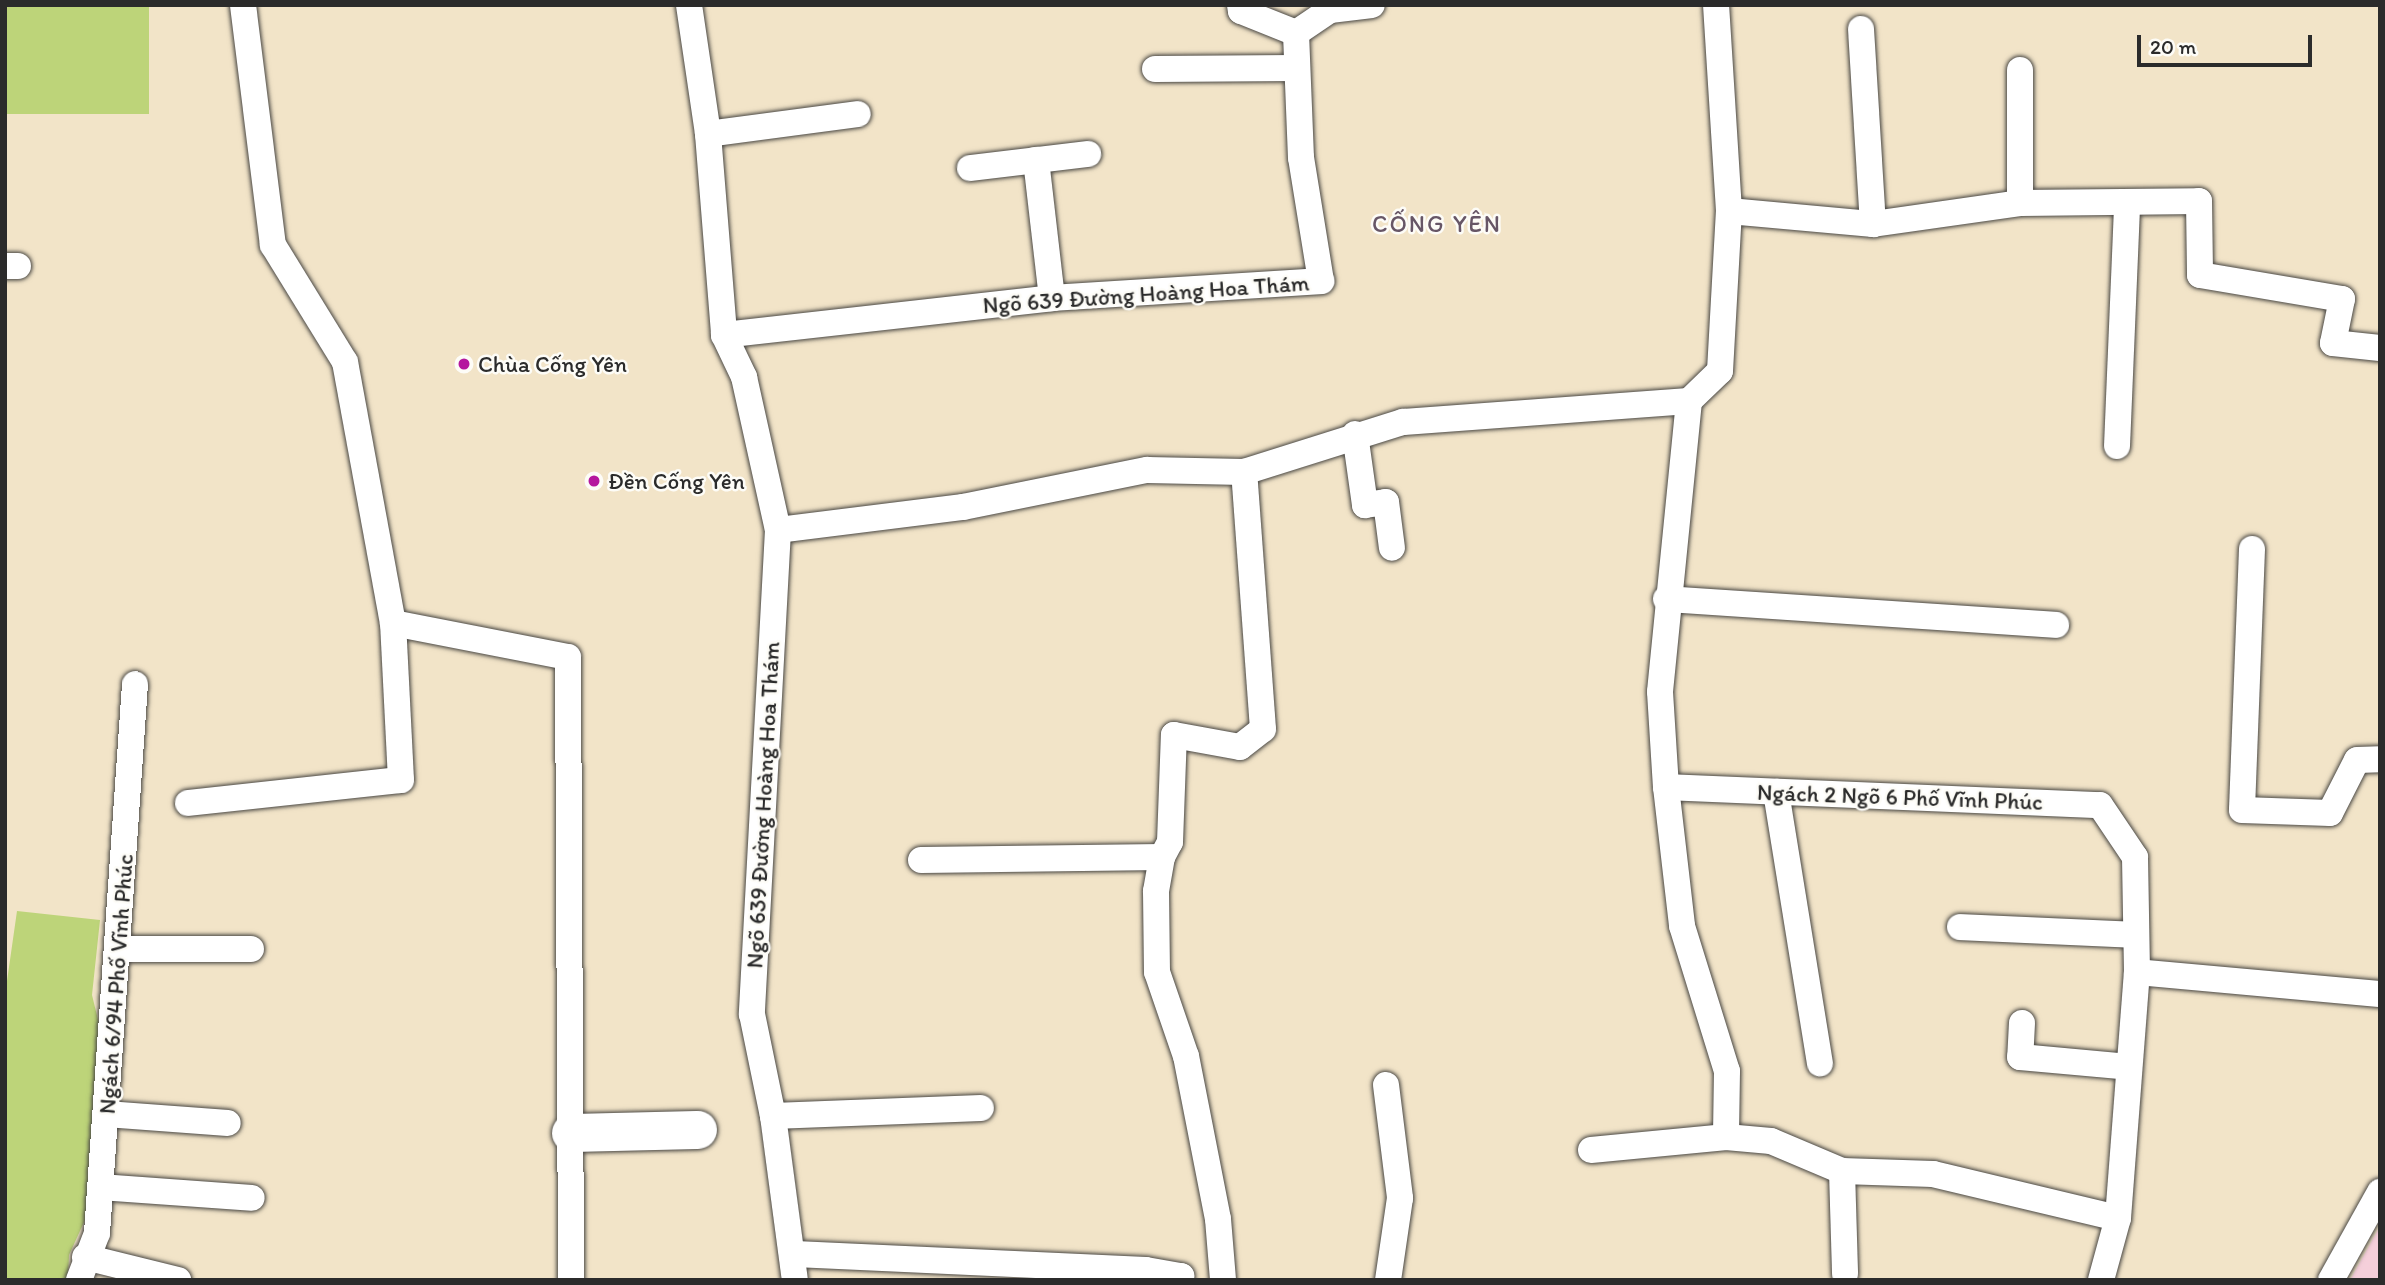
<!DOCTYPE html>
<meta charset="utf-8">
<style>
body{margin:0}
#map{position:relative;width:2385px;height:1285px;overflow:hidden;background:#f2e4c8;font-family:Itim,sans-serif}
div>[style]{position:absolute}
.built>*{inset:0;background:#f5cfda}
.green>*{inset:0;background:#bdd479;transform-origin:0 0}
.roads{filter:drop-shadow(0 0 2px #494743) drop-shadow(0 0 2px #494743)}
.lane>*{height:26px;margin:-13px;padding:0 13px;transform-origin:13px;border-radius:13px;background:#fff}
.street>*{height:38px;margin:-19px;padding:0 19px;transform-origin:19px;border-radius:19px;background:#fff}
.dots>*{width:19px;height:19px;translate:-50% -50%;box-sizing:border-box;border:4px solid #fdfcf7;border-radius:50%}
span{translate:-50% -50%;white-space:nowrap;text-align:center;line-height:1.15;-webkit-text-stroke:5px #fdfcf7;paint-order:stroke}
.street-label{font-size:23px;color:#2b2b2b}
.poi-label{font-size:23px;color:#2b2b2b}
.left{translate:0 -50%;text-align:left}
.neighbourhood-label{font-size:24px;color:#675666;letter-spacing:2px}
.frame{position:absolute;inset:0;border:7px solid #2b2b2b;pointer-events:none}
.scale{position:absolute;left:2137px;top:35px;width:175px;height:32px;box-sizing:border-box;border:4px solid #2b2b2b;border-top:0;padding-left:9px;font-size:21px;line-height:24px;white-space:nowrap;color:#2b2b2b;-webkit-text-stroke:5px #fdfcf7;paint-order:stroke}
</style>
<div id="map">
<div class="built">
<i style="clip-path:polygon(2380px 1226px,2380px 1280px,2350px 1280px)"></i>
</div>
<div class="green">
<i style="left:5px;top:5px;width:144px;height:109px"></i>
<i style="clip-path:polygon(17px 911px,100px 920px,92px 995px,104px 1044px,85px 1220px,69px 1255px,68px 1280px,5px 1280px,5px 995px)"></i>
</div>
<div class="roads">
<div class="lane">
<i style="left:243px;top:5px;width:242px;rotate:82.9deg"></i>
<i style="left:273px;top:245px;width:137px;rotate:58.4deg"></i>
<i style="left:345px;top:362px;width:265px;rotate:79.6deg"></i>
<i style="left:393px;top:623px;width:178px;rotate:11deg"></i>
<i style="left:568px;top:657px;width:623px;rotate:89.72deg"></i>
<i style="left:689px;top:5px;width:130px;rotate:81.6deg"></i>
<i style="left:708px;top:134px;width:202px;rotate:85.4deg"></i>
<i style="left:724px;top:335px;width:47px;rotate:64.5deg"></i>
<i style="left:744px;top:377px;width:157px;rotate:77.5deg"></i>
<i style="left:778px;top:530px;width:485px;rotate:93.1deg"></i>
<i style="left:752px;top:1014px;width:104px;rotate:78.4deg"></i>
<i style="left:773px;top:1116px;width:165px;rotate:82.4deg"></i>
<i style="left:1240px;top:5px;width:6px;rotate:81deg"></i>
<i style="left:1241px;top:11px;width:59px;rotate:21.8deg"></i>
<i style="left:1861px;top:29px;width:195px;rotate:86.5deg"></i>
<i style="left:1155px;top:69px;width:140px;rotate:-0.4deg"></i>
<i style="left:2020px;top:70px;width:133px;rotate:90deg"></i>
<i style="left:708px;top:134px;width:151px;rotate:-7.6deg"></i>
<i style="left:1036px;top:160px;width:139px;rotate:83.4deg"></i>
<i style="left:970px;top:168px;width:119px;rotate:-6.8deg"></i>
<i style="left:1729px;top:211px;width:145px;rotate:5.2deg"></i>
<i style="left:1873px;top:224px;width:148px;rotate:-8.1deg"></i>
<i style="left:2020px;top:203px;width:179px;rotate:-0.6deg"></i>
<i style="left:2199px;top:201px;width:74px;rotate:89.2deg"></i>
<i style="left:2200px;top:275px;width:144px;rotate:9.6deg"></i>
<i style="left:2342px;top:299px;width:45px;rotate:101.6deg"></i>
<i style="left:2333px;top:343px;width:47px;rotate:6.1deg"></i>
<i style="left:5px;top:266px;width:13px"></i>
<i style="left:724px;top:335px;width:330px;rotate:-6.4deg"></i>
<i style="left:1052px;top:298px;width:270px;rotate:-3.6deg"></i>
<i style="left:1321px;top:281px;width:125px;rotate:-99.2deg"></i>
<i style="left:1301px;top:158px;width:125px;rotate:-92.3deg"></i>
<i style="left:1296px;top:33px;width:41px;rotate:-34.1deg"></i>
<i style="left:1330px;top:10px;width:42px;rotate:-6.8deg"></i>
<i style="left:1689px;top:401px;width:292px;rotate:95.7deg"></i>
<i style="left:1660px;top:692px;width:95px;rotate:86.4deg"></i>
<i style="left:1666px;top:787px;width:434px;rotate:2.4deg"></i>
<i style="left:2100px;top:805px;width:63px;rotate:56.1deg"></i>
<i style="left:2135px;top:857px;width:115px;rotate:89deg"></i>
<i style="left:2137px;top:972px;width:244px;rotate:5.2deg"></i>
<i style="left:1689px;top:401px;width:43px;rotate:-44.1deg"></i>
<i style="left:1720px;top:371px;width:160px;rotate:-86.8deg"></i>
<i style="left:1729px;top:211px;width:206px;rotate:-93.6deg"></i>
<i style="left:1355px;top:434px;width:72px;rotate:82deg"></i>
<i style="left:1365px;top:505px;width:21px;rotate:-8deg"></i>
<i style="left:1386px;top:502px;width:46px;rotate:82.6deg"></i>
<i style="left:2117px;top:446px;width:243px;rotate:-87.6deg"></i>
<i style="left:778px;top:530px;width:186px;rotate:-7.1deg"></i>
<i style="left:963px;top:507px;width:188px;rotate:-11.4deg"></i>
<i style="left:1147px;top:470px;width:97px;rotate:1.2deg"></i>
<i style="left:1244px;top:472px;width:167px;rotate:-17.5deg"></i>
<i style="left:1403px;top:422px;width:287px;rotate:-4.2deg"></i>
<i style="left:2252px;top:549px;width:261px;rotate:92.2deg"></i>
<i style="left:2242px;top:810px;width:88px;rotate:2deg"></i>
<i style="left:2330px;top:813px;width:59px;rotate:-63deg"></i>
<i style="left:2357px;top:760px;width:23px;rotate:-2deg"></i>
<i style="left:1666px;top:599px;width:391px;rotate:3.8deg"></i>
<i style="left:1666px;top:787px;width:140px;rotate:83.4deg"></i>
<i style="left:1682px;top:926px;width:152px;rotate:72.8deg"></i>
<i style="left:1727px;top:1071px;width:66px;rotate:90.9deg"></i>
<i style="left:1776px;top:792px;width:275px;rotate:80.8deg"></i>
<i style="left:188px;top:803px;width:214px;rotate:-6.2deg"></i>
<i style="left:401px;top:780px;width:157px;rotate:-92.9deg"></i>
<i style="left:1162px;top:857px;width:35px;rotate:100deg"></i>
<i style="left:1156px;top:891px;width:81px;rotate:89.3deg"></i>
<i style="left:1157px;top:972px;width:89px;rotate:71deg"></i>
<i style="left:1186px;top:1056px;width:166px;rotate:78.9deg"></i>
<i style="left:1218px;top:1219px;width:61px;rotate:85.3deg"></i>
<i style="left:921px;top:860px;width:241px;rotate:-0.7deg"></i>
<i style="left:1162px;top:857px;width:17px;rotate:-62deg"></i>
<i style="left:1170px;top:842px;width:107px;rotate:-87.9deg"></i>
<i style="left:1174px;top:735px;width:67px;rotate:10.3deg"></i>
<i style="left:1240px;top:747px;width:29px;rotate:-38deg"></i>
<i style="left:1263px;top:729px;width:258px;rotate:-94.2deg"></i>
<i style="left:1960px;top:927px;width:176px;rotate:2.6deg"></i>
<i style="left:120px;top:949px;width:131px"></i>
<i style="left:2022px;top:1023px;width:34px;rotate:93deg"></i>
<i style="left:2020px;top:1057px;width:109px;rotate:5.2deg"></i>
<i style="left:1386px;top:1085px;width:114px;rotate:82.9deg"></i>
<i style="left:1400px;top:1198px;width:83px;rotate:98.3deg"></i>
<i style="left:106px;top:1114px;width:122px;rotate:4.2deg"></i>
<i style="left:773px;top:1116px;width:208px;rotate:-2.2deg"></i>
<i style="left:1591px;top:1150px;width:136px;rotate:-5.5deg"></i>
<i style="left:1726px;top:1137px;width:45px;rotate:5.1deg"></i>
<i style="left:1771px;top:1141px;width:77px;rotate:22.9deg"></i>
<i style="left:1842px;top:1171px;width:91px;rotate:1.9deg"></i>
<i style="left:1933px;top:1174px;width:190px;rotate:13.4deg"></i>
<i style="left:1842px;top:1171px;width:103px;rotate:88.3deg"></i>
<i style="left:100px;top:1187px;width:152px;rotate:4.1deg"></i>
<i style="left:795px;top:1254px;width:351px;rotate:2.6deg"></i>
<i style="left:1146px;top:1270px;width:36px;rotate:10deg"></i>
<i style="left:1181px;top:1276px;width:4px;rotate:90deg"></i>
<i style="left:85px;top:1257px;width:96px;rotate:13.9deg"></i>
<i style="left:79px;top:1280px;width:50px;rotate:-69deg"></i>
<i style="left:97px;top:1233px;width:550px;rotate:-86.04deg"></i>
<i style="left:2101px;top:1280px;width:64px;rotate:-74.7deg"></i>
<i style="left:2118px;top:1218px;width:247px;rotate:-85.6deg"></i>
<i style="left:2331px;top:1280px;width:101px;rotate:-60.9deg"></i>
</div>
<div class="street">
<i style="left:571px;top:1133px;width:127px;rotate:-1.4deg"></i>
</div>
</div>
<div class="dots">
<i style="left:464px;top:364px;background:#b5179e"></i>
<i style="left:594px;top:481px;background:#b5179e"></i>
</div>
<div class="street-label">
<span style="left:1146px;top:294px;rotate:-4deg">Ngõ 639 Đường Hoàng Hoa Thám</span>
<span style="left:1900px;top:797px;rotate:2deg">Ngách 2 Ngõ 6 Phố Vĩnh Phúc</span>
<span style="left:763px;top:805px;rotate:-87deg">Ngõ 639 Đường Hoàng Hoa Thám</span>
<span style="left:116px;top:984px;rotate:-86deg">Ngách 6/94 Phố Vĩnh Phúc</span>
</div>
<div class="poi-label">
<span class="left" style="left:478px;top:364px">Chùa Cống Yên</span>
<span class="left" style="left:608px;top:481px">Đền Cống Yên</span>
</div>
<div class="neighbourhood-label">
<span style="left:1437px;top:224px">CỐNG YÊN</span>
</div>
<div class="frame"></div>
<div class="scale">20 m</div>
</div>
